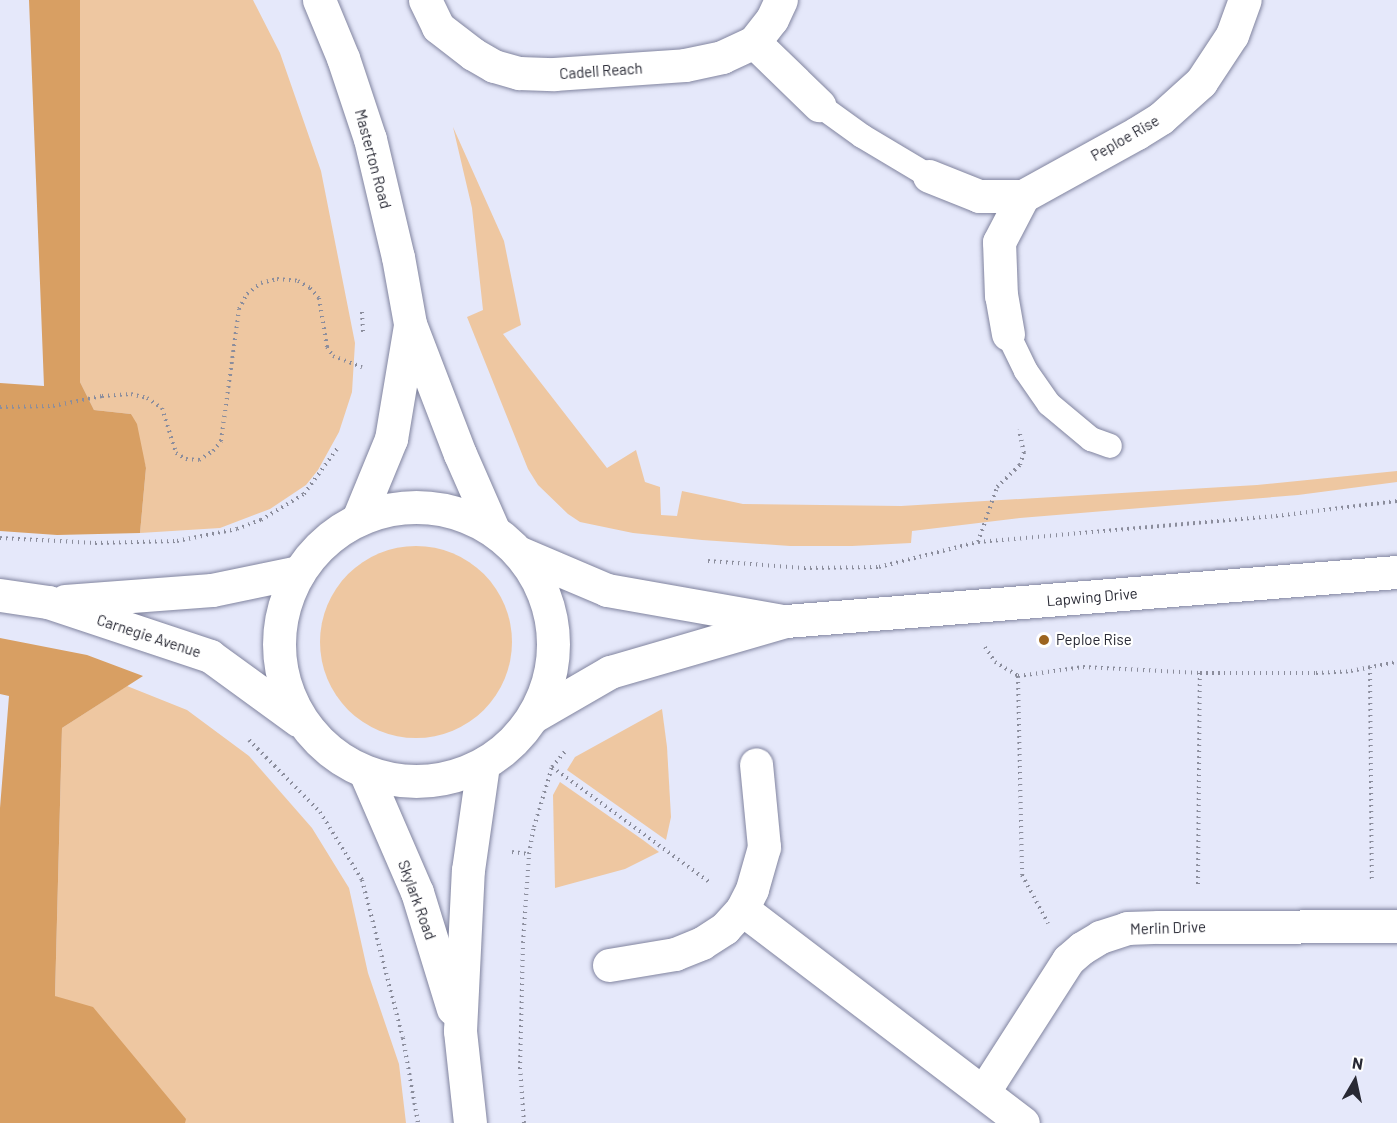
<!DOCTYPE html>
<style>
body{margin:0}
#map{position:relative;width:1397px;height:1123px;overflow:hidden;background:#e5e8fa;font-family:Barlow,sans-serif}
div>[style]{position:absolute}
.green>*{inset:0;background:#eec7a1}
.round{border-radius:50%}
.forest>*{inset:0;background:#d89f63}
.path>*{height:4px;margin-top:-2px;transform-origin:0;background:repeating-linear-gradient(90deg,#8b8d9c 0 1.5px,transparent 0 6px)}
.roads{filter:drop-shadow(0 0 2px #81849f) drop-shadow(0 0 2px #81849f)}
.service>*{height:24px;margin:-12px;padding:0 12px;transform-origin:12px;border-radius:12px;background:#fff}
.minor>*{height:33px;margin:-16.5px;padding:0 16.5px;transform-origin:16.5px;border-radius:16.5px;background:#fff}
.tertiary>*{height:33px;margin:-16.5px;padding:0 16.5px;transform-origin:16.5px;border-radius:16.5px;background:#fff}
.tertiary>.ring{margin:-16.5px;padding:0;box-sizing:content-box;background:none;border:33px solid #fff;border-radius:50%}
.dots>*{width:16px;height:16px;translate:-50% -50%;box-sizing:border-box;border:3px solid #fff;border-radius:50%}
span{translate:-50% -50%;white-space:nowrap;text-align:center;line-height:1.15;-webkit-text-stroke:4.5px #fff;paint-order:stroke}
.street-label{font-size:15px;color:#282934}
.poi-label{font-size:15px;color:#282934}
.left{translate:0 -50%;text-align:left}
.north{position:absolute;left:1325px;top:1051px;width:60px;height:60px;-webkit-text-stroke:4px #fff;paint-order:stroke;rotate:9deg;font-size:16px;font-weight:700;line-height:24px;text-align:center;color:#282934}
.north::after{content:'';display:block;margin:auto;width:21px;height:27px;background:#282934;clip-path:polygon(50% 0,100% 100%,50% 72%,0 100%)}
</style>
<div id="map">
<div class="green">
<i style="clip-path:polygon(80px 0,253px 0,280px 53px,321px 171px,355px 343px,352px 392px,339px 432px,318px 470px,306px 485px,270px 509px,220px 528px,140px 533px,146px 468px,131px 414px,94px 410px,80px 382px)"></i>
<i style="clip-path:polygon(453px 127px,504px 241px,521px 325px,503px 334px,607px 468px,636px 450px,645px 482px,660px 487px,661px 515px,677px 516px,682px 491px,743px 504px,901px 506px,1257px 485px,1397px 471px,1397px 482px,1298px 495px,1020px 518px,912px 531px,911px 543px,852px 546px,790px 546px,702px 540px,633px 533px,580px 522px,568px 514px,538px 485px,528px 469px,467px 317px,483px 310px,472px 208px)"></i>
<i class="round" style="left:320px;top:546px;width:192px;height:192px"></i>
<i style="clip-path:polygon(127px 686px,187px 710px,249px 756px,312px 828px,349px 888px,368px 973px,399px 1064px,406px 1123px,185px 1123px,185px 1119px,55px 996px,62px 728px)"></i>
<i style="clip-path:polygon(662px 709px,667px 747px,671px 817px,666px 840px,567px 770px,575px 757px)"></i>
<i style="clip-path:polygon(560px 782px,643px 840px,659px 852px,625px 869px,555px 888px,553px 795px)"></i>
</div>
<div class="forest">
<i style="clip-path:polygon(29px 0,80px 0,80px 382px,94px 410px,131px 414px,137px 424px,146px 468px,140px 533px,57px 535px,0 531px,0 383px,44px 386px)"></i>
<i style="clip-path:polygon(0 638px,87px 655px,143px 676px,62px 728px,55px 996px,93px 1007px,186px 1119px,185px 1123px,0 1123px,0 808px,9px 696px,0 694px)"></i>
</div>
<div class="path">
<i style="left:362px;top:312px;width:20px;rotate:87deg"></i>
<i style="left:0;top:407px;width:53px;rotate:-1.1deg"></i>
<i style="left:53px;top:406px;width:50px;rotate:-11.5deg"></i>
<i style="left:102px;top:396px;width:29px;rotate:-4deg"></i>
<i style="left:131px;top:394px;width:16px;rotate:14deg"></i>
<i style="left:147px;top:398px;width:18px;rotate:34deg"></i>
<i style="left:162px;top:408px;width:47px;rotate:72.7deg"></i>
<i style="left:176px;top:453px;width:12px;rotate:31deg"></i>
<i style="left:186px;top:459px;width:13px;rotate:4deg"></i>
<i style="left:199px;top:460px;width:17px;rotate:-33deg"></i>
<i style="left:213px;top:451px;width:13px;rotate:-51deg"></i>
<i style="left:221px;top:441px;width:133px;rotate:-82.2deg"></i>
<i style="left:239px;top:309px;width:17px;rotate:-62deg"></i>
<i style="left:247px;top:294px;width:18px;rotate:-38deg"></i>
<i style="left:261px;top:283px;width:16px;rotate:-14deg"></i>
<i style="left:277px;top:279px;width:21px;rotate:5deg"></i>
<i style="left:298px;top:281px;width:14px;rotate:30deg"></i>
<i style="left:310px;top:288px;width:13px;rotate:48deg"></i>
<i style="left:319px;top:298px;width:50px;rotate:80.7deg"></i>
<i style="left:327px;top:347px;width:11px;rotate:56deg"></i>
<i style="left:333px;top:356px;width:31px;rotate:21deg"></i>
<i style="left:0;top:538px;width:95px;rotate:3deg"></i>
<i style="left:95px;top:543px;width:82px;rotate:-1.4deg"></i>
<i style="left:177px;top:541px;width:61px;rotate:-11.3deg"></i>
<i style="left:237px;top:529px;width:26px;rotate:-21deg"></i>
<i style="left:261px;top:520px;width:50px;rotate:-31.2deg"></i>
<i style="left:304px;top:494px;width:59px;rotate:-53.9deg"></i>
<i style="left:978px;top:542px;width:58px;rotate:-70.9deg"></i>
<i style="left:997px;top:487px;width:32px;rotate:-44deg"></i>
<i style="left:1020px;top:465px;width:13px;rotate:-72deg"></i>
<i style="left:1024px;top:453px;width:24px;rotate:-102deg"></i>
<i style="left:708px;top:561px;width:96px;rotate:4.2deg"></i>
<i style="left:804px;top:568px;width:75px;rotate:-0.8deg"></i>
<i style="left:879px;top:567px;width:102px;rotate:-14.2deg"></i>
<i style="left:978px;top:542px;width:299px;rotate:-5deg"></i>
<i style="left:1276px;top:516px;width:122px;rotate:-7.1deg"></i>
<i style="left:985px;top:647px;width:18px;rotate:56deg"></i>
<i style="left:995px;top:662px;width:27px;rotate:31deg"></i>
<i style="left:1018px;top:676px;width:199px;rotate:88.8deg"></i>
<i style="left:1022px;top:875px;width:55px;rotate:61.6deg"></i>
<i style="left:1370px;top:667px;width:216px;rotate:89.5deg"></i>
<i style="left:1018px;top:676px;width:66px;rotate:-7.9deg"></i>
<i style="left:1083px;top:667px;width:117px;rotate:2.9deg"></i>
<i style="left:1200px;top:673px;width:116px"></i>
<i style="left:1316px;top:673px;width:35px;rotate:-3deg"></i>
<i style="left:1351px;top:671px;width:47px;rotate:-11.1deg"></i>
<i style="left:249px;top:740px;width:101px;rotate:45.4deg"></i>
<i style="left:320px;top:812px;width:80px;rotate:58.3deg"></i>
<i style="left:362px;top:880px;width:163px;rotate:75.5deg"></i>
<i style="left:403px;top:1038px;width:86px;rotate:80deg"></i>
<i style="left:552px;top:767px;width:195px;rotate:36.2deg"></i>
<i style="left:512px;top:852px;width:17px;rotate:7deg"></i>
<i style="left:1198px;top:884px;width:211px;rotate:-89.5deg"></i>
<i style="left:524px;top:1123px;width:54px;rotate:-94.2deg"></i>
<i style="left:520px;top:1069px;width:126px;rotate:-88.6deg"></i>
<i style="left:523px;top:943px;width:89px;rotate:-86.1deg"></i>
<i style="left:529px;top:854px;width:27px;rotate:-80deg"></i>
<i style="left:534px;top:827px;width:63px;rotate:-73.3deg"></i>
<i style="left:552px;top:767px;width:23px;rotate:-50deg"></i>
</div>
<div class="roads">
<div class="service">
<i style="left:819px;top:105px;width:53px;rotate:35.8deg"></i>
<i style="left:862px;top:136px;width:78px;rotate:30.8deg"></i>
<i style="left:1008px;top:334px;width:41px;rotate:64.1deg"></i>
<i style="left:1026px;top:371px;width:40px;rotate:55.1deg"></i>
<i style="left:1049px;top:404px;width:55px;rotate:39.8deg"></i>
<i style="left:1091px;top:439px;width:20px;rotate:20deg"></i>
</div>
<div class="minor">
<i style="left:425px;top:0;width:30px;rotate:64deg"></i>
<i style="left:438px;top:27px;width:44px;rotate:37.6deg"></i>
<i style="left:473px;top:54px;width:24px;rotate:30deg"></i>
<i style="left:494px;top:66px;width:26px;rotate:16deg"></i>
<i style="left:519px;top:73px;width:35px;rotate:2deg"></i>
<i style="left:554px;top:74px;width:131px;rotate:-3.9deg"></i>
<i style="left:685px;top:65px;width:38px;rotate:-12deg"></i>
<i style="left:722px;top:57px;width:35px;rotate:-25deg"></i>
<i style="left:754px;top:42px;width:29px;rotate:-52deg"></i>
<i style="left:772px;top:19px;width:21px;rotate:-65deg"></i>
<i style="left:754px;top:42px;width:91px;rotate:44.1deg"></i>
<i style="left:929px;top:176px;width:54px;rotate:21.8deg"></i>
<i style="left:979px;top:196px;width:44px"></i>
<i style="left:1023px;top:196px;width:130px;rotate:-28.9deg"></i>
<i style="left:1137px;top:133px;width:28px;rotate:-32deg"></i>
<i style="left:1161px;top:118px;width:54px;rotate:-42deg"></i>
<i style="left:1201px;top:82px;width:56px;rotate:-56.6deg"></i>
<i style="left:1232px;top:35px;width:37px;rotate:-70deg"></i>
<i style="left:1008px;top:334px;width:39px;rotate:-100deg"></i>
<i style="left:1001px;top:296px;width:54px;rotate:-92.1deg"></i>
<i style="left:999px;top:242px;width:52px;rotate:-62.4deg"></i>
<i style="left:742px;top:909px;width:353px;rotate:37.3deg"></i>
<i style="left:609px;top:965px;width:67px;rotate:-9.5deg"></i>
<i style="left:675px;top:954px;width:29px;rotate:-22deg"></i>
<i style="left:702px;top:943px;width:27px;rotate:-33deg"></i>
<i style="left:725px;top:928px;width:25px;rotate:-48deg"></i>
<i style="left:742px;top:909px;width:22px;rotate:-63deg"></i>
<i style="left:752px;top:889px;width:44px;rotate:-74.1deg"></i>
<i style="left:764px;top:847px;width:83px;rotate:-95.5deg"></i>
<i style="left:984px;top:1091px;width:156px;rotate:-57.3deg"></i>
<i style="left:1068px;top:960px;width:18px;rotate:-41deg"></i>
<i style="left:1082px;top:948px;width:21px;rotate:-31deg"></i>
<i style="left:1100px;top:937px;width:28px;rotate:-18deg"></i>
<i style="left:1127px;top:928px;width:32px;rotate:-2deg"></i>
<i style="left:1159px;top:927px;width:238px;rotate:-0.2deg"></i>
</div>
<div class="tertiary">
<i style="left:319px;top:0;width:63px;rotate:67.5deg"></i>
<i style="left:343px;top:58px;width:85px;rotate:71.6deg"></i>
<i style="left:370px;top:139px;width:121px;rotate:76.7deg"></i>
<i style="left:398px;top:257px;width:68px;rotate:79.8deg"></i>
<i style="left:410px;top:324px;width:139px;rotate:69deg"></i>
<i style="left:460px;top:454px;width:82px;rotate:66.3deg"></i>
<i class="ring" style="left:279px;top:507px;width:241px;height:241px"></i>
<i style="left:358px;top:519px;width:87px;rotate:-67.6deg"></i>
<i style="left:391px;top:439px;width:115px;rotate:-80.5deg"></i>
<i style="left:520px;top:553px;width:95px;rotate:23deg"></i>
<i style="left:607px;top:590px;width:174px;rotate:10deg"></i>
<i style="left:0;top:595px;width:49px;rotate:8.3deg"></i>
<i style="left:48px;top:602px;width:171px;rotate:18.4deg"></i>
<i style="left:210px;top:656px;width:109px;rotate:36deg"></i>
<i style="left:65px;top:601px;width:147px;rotate:-4.3deg"></i>
<i style="left:212px;top:590px;width:89px;rotate:-11.7deg"></i>
<i style="left:534px;top:716px;width:88px;rotate:-30.1deg"></i>
<i style="left:610px;top:672px;width:183px;rotate:-16.2deg"></i>
<i style="left:786px;top:621px;width:613px;rotate:-4.59deg"></i>
<i style="left:365px;top:772px;width:131px;rotate:66.6deg"></i>
<i style="left:417px;top:892px;width:122px;rotate:72.9deg"></i>
<i style="left:470px;top:1123px;width:93px;rotate:-96.2deg"></i>
<i style="left:460px;top:1031px;width:161px;rotate:-87.2deg"></i>
<i style="left:468px;top:870px;width:106px;rotate:-81.9deg"></i>
</div>
</div>
<div class="dots">
<i style="left:1044px;top:640px;background:#9c6420"></i>
</div>
<div class="street-label">
<span style="left:601px;top:71px;rotate:-4deg">Cadell Reach</span>
<span style="left:1125px;top:138px;rotate:-30deg">Peploe Rise</span>
<span style="left:373px;top:159px;rotate:75deg">Masterton Road</span>
<span style="left:1092px;top:597px;rotate:-5deg">Lapwing Drive</span>
<span style="left:149px;top:636px;rotate:18deg">Carnegie Avenue</span>
<span style="left:417px;top:900px;rotate:70deg">Skylark Road</span>
<span style="left:1168px;top:928px;rotate:-2deg">Merlin Drive</span>
</div>
<div class="poi-label">
<span class="left" style="left:1056px;top:640px">Peploe Rise</span>
</div>
<div class="north">N</div>
</div>
